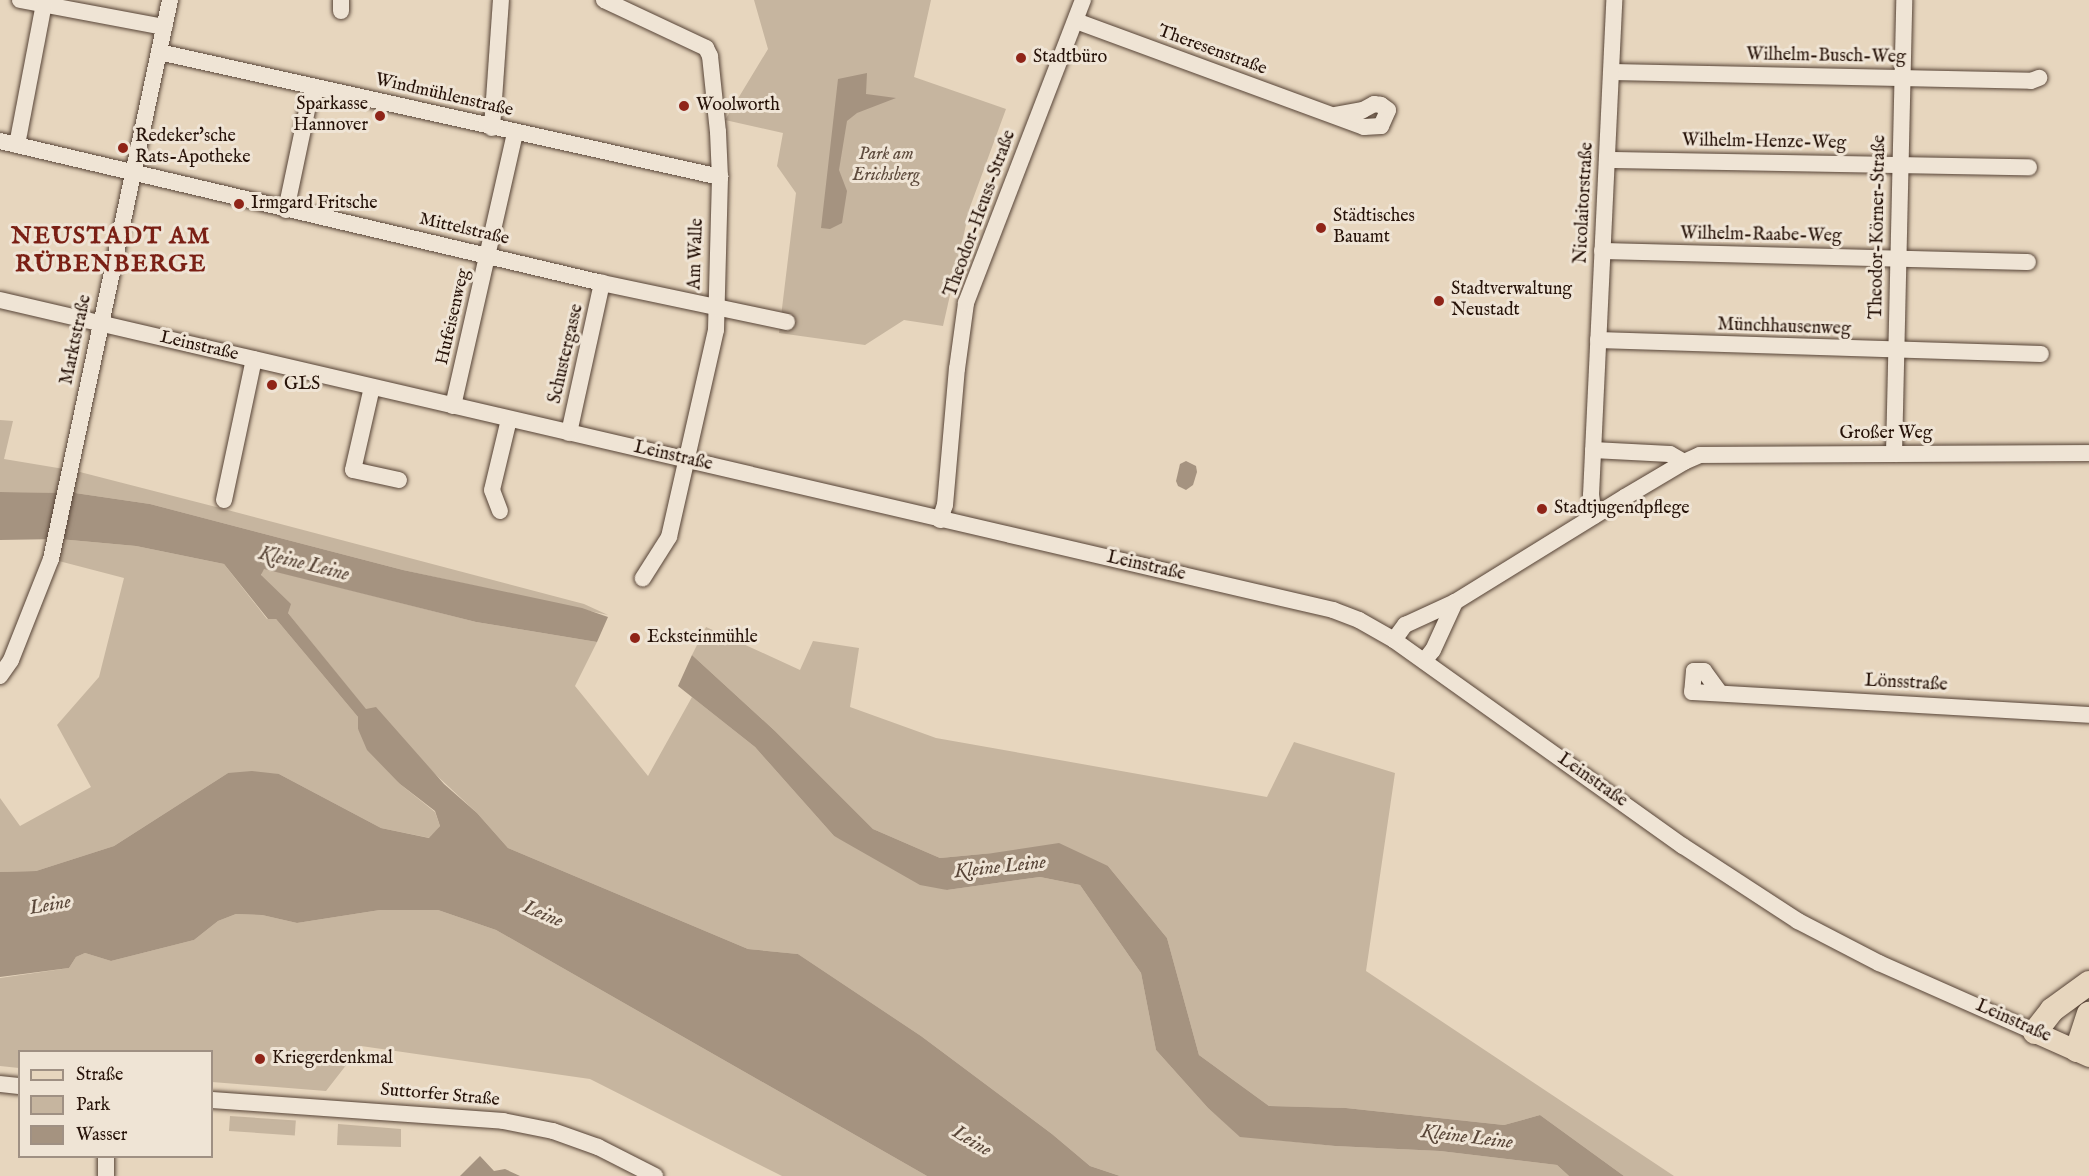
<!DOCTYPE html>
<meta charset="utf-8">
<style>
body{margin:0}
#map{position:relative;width:2089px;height:1176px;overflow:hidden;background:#e7d6be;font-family:"IM FELL English",serif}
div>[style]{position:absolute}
.green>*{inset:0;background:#c6b59f;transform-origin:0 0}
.water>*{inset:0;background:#a59380}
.roads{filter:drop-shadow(0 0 2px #564336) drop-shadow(0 0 2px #564336)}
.minor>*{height:16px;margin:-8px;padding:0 8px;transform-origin:8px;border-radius:8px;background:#efe4d5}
.major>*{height:21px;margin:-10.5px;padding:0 10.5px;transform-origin:10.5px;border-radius:10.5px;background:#e7d6be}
.highway>*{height:24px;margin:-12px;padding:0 12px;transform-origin:12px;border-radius:12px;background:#e7d6be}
.dots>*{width:16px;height:16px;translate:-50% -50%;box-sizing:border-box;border:3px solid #efe4d5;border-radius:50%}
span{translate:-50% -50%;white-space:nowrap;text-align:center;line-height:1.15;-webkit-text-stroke:6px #efe4d5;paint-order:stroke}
.street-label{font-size:18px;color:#261208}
.poi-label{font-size:18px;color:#261208}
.left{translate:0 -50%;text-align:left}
.right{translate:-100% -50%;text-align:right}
.park-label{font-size:18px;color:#5e4b3d;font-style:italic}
.water-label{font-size:20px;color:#594638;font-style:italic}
.district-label{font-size:24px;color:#7a1f14;font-weight:700;letter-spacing:1.5px}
.legend{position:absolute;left:18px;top:1050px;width:195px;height:108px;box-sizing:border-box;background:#efe4d5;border:2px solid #9f9083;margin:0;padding:8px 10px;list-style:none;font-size:18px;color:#261208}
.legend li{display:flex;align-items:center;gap:12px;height:30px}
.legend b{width:30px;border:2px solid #9f9083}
</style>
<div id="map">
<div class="green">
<i style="clip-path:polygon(754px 0,931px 0,914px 77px,1006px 109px,970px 207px,943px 326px,904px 320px,865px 345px,779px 333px,796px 193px,777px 166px,783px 133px,725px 120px,768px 49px)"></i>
<i style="clip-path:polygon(0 420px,13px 421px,4px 459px,76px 471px,220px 508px,584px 604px,608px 615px,403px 570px,150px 504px,75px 493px,0 492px)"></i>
<i style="clip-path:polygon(59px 539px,136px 546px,224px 564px,267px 619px,276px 619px,358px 717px,358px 729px,400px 784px,435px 812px,440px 826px,430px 838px,381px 828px,279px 774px,228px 773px,114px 846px,36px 871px,0 872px,0 798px,20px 826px,91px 787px,57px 725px,99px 677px,124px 578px,55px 560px)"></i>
<i style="clip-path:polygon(263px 568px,476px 622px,597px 642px,575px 686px,648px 776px,692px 697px,755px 747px,834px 836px,947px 890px,1040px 877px,1080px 885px,1141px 973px,1156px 1050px,1208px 1108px,1240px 1136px,1335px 1146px,1440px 1151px,1557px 1165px,1569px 1176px,1120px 1176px,1090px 1166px,1052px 1134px,921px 1036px,798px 954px,748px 949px,508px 848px,477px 813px,366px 710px,288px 613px,261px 576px)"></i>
<i style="clip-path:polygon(706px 627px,800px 670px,813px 641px,859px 648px,850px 707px,936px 738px,1267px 797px,1294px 742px,1395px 773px,1366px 971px,1674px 1176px,1624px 1176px,1540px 1115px,1504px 1125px,1346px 1108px,1269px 1106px,1199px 1055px,1167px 938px,1108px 866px,993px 853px,940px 858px,873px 829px,775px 731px,692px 655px)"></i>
<i style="clip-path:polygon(380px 910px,438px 910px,496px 930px,927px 1176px,782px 1176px,590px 1079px,361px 1046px,326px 1091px,212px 1082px,212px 1052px,20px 1052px,19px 1068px,0 1066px,0 978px,69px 968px,76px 957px,85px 953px,111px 961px,194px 940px,218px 921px,236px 914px,262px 915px,297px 923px)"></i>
<i style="left:230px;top:1116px;width:66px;height:15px;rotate:4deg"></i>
<i style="clip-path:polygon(338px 1124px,401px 1129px,401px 1147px,337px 1145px)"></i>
</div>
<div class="water">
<i style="clip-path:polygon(867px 73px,866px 94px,896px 98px,857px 113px,847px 121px,839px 170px,847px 191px,842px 223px,830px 229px,821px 228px,838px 79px)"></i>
<i style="clip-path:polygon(1186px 461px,1196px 466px,1197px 472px,1193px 485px,1186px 490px,1178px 486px,1176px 481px,1180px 464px)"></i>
<i style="clip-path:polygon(0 492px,75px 493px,150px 504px,403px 570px,582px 608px,608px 617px,597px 642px,476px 622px,264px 569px,261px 575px,291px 604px,288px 613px,366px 709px,376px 707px,444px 784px,477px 813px,508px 848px,748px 949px,798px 954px,921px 1036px,1052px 1134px,1090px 1166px,1120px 1176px,927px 1176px,496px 930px,438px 910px,380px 910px,297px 923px,262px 915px,236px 914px,218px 921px,194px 940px,111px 961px,85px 953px,76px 957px,69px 968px,0 977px,0 872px,36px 871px,114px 846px,228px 773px,252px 771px,279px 774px,381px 828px,429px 838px,440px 826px,435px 811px,400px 784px,367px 750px,358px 729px,358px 717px,276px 619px,268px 619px,224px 564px,136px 546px,59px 539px,0 540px)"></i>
<i style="clip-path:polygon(692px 655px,775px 731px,873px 829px,940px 858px,993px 853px,1059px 843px,1108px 866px,1167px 938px,1199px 1055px,1269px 1106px,1346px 1108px,1504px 1125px,1540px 1115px,1624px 1176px,1569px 1176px,1557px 1165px,1440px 1151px,1335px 1146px,1240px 1137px,1208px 1108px,1156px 1050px,1141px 973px,1080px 885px,1040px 877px,947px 890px,920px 885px,834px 836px,755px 747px,678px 686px)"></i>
<i style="clip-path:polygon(480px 1156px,494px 1171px,505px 1169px,520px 1176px,460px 1176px)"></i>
</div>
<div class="roads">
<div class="minor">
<i style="left:20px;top:0;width:147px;rotate:10.6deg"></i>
<i style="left:341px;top:0;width:11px;rotate:90deg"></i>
<i style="left:604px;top:0;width:113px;rotate:25.2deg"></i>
<i style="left:706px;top:48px;width:9px;rotate:63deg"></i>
<i style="left:710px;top:56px;width:76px;rotate:84deg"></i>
<i style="left:718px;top:132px;width:45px;rotate:87.5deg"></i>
<i style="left:720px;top:177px;width:153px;rotate:91.5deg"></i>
<i style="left:716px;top:330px;width:212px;rotate:102.8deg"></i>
<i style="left:669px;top:537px;width:49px;rotate:122.4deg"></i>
<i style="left:1076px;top:21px;width:307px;rotate:20.2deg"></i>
<i style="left:1364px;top:127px;width:17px;rotate:-3deg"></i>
<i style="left:1381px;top:126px;width:17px;rotate:-66deg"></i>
<i style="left:1388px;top:110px;width:9px;rotate:-144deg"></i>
<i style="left:1381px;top:105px;width:7px;rotate:-172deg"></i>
<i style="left:1374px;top:104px;width:13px;rotate:151deg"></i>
<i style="left:1363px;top:110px;width:28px;rotate:170deg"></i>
<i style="left:159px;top:52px;width:575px;rotate:12.56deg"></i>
<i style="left:1612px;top:72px;width:419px;rotate:1.2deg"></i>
<i style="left:2031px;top:81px;width:9px;rotate:-21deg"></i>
<i style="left:492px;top:128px;width:128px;rotate:-86deg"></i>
<i style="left:0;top:141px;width:619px;rotate:13.27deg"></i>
<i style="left:602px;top:283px;width:189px;rotate:11.9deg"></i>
<i style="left:17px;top:145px;width:144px;rotate:-79.2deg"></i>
<i style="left:1607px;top:160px;width:422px;rotate:1deg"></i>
<i style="left:286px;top:210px;width:111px;rotate:-78.1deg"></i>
<i style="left:309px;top:101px;width:16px;rotate:-52deg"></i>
<i style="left:1602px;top:251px;width:426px;rotate:1.5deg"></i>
<i style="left:0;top:300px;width:1369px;rotate:13.09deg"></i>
<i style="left:1333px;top:610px;width:28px;rotate:21deg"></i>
<i style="left:1359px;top:620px;width:40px;rotate:29.7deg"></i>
<i style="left:1394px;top:640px;width:355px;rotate:35.5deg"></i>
<i style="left:1683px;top:846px;width:137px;rotate:33.1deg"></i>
<i style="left:1798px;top:921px;width:91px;rotate:27.4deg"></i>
<i style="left:1879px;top:963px;width:171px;rotate:23.9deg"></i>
<i style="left:1598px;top:340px;width:443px;rotate:1.8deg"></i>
<i style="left:372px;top:387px;width:85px;rotate:102.9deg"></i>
<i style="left:353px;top:470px;width:47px;rotate:12.3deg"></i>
<i style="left:453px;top:406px;width:281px;rotate:-77.2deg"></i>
<i style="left:569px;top:433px;width:154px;rotate:-77.6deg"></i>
<i style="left:1593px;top:450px;width:77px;rotate:3deg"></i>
<i style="left:1670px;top:454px;width:16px;rotate:30deg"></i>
<i style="left:1894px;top:454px;width:454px;rotate:-88.7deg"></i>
<i style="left:224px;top:500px;width:144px;rotate:-78deg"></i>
<i style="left:500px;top:511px;width:22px;rotate:-111deg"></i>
<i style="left:492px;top:490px;width:73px;rotate:-76.5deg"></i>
<i style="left:1594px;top:516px;width:21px;rotate:-98deg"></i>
<i style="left:1591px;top:495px;width:496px;rotate:-87.3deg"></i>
<i style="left:940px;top:520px;width:16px;rotate:-72deg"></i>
<i style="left:945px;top:505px;width:137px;rotate:-85deg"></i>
<i style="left:957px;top:369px;width:67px;rotate:-82.2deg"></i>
<i style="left:966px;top:303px;width:325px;rotate:-68.9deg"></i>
<i style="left:1394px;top:640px;width:19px;rotate:-54deg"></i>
<i style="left:1405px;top:625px;width:55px;rotate:-24.7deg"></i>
<i style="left:1455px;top:602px;width:200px;rotate:-31.7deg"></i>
<i style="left:1625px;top:497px;width:69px;rotate:-30.7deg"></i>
<i style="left:1684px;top:462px;width:17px;rotate:-24deg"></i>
<i style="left:1700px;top:455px;width:389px;rotate:-0.3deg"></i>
<i style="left:1424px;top:661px;width:14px;rotate:-51deg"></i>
<i style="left:1433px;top:650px;width:53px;rotate:-65.4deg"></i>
<i style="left:0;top:676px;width:19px;rotate:-55deg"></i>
<i style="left:11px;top:660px;width:109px;rotate:-68.4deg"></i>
<i style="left:51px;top:559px;width:572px;rotate:-77.98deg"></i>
<i style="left:1720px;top:693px;width:27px;rotate:-126deg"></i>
<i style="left:1704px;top:671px;width:10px;rotate:180deg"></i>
<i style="left:1694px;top:671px;width:21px;rotate:95deg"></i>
<i style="left:1692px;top:692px;width:398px;rotate:3.3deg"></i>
<i style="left:0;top:1084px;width:20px;rotate:6deg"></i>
<i style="left:212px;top:1100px;width:292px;rotate:4.1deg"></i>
<i style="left:503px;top:1121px;width:51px;rotate:11.3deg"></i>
<i style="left:553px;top:1131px;width:48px;rotate:19.6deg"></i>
<i style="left:598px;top:1147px;width:64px;rotate:27deg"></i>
<i style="left:106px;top:1156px;width:20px;rotate:90deg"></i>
</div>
<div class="major">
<i style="left:2035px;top:1032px;width:59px;rotate:24deg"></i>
</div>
<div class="highway">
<i style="left:2035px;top:1032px;width:28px;rotate:-52deg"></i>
<i style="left:2052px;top:1010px;width:46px;rotate:-36.1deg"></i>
<i style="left:2077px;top:1050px;width:38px;rotate:-72deg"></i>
</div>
</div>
<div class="dots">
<i style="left:1021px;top:58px;background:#8f2418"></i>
<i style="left:684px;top:106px;background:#8f2418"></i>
<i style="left:380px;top:116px;background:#8f2418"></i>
<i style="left:123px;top:148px;background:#8f2418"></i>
<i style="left:239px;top:204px;background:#8f2418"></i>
<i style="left:1321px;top:228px;background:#8f2418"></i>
<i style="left:1439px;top:301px;background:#8f2418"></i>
<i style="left:272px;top:385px;background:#8f2418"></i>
<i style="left:1542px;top:509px;background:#8f2418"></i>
<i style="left:635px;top:638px;background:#8f2418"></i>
<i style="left:260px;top:1059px;background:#8f2418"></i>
</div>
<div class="street-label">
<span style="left:1212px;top:51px;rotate:20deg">Theresenstraße</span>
<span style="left:1826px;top:57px;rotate:1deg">Wilhelm-Busch-Weg</span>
<span style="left:444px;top:96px;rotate:13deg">Windmühlenstraße</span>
<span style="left:1764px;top:143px;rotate:1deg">Wilhelm-Henze-Weg</span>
<span style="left:1585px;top:203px;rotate:-87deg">Nicolaitorstraße</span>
<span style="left:981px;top:214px;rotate:-70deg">Theodor-Heuss-Straße</span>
<span style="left:1879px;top:227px;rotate:-89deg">Theodor-Körner-Straße</span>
<span style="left:464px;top:230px;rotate:13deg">Mittelstraße</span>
<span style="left:1761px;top:236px;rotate:1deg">Wilhelm-Raabe-Weg</span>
<span style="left:697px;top:254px;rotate:-88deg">Am Walle</span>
<span style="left:454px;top:317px;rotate:-77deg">Hufeisenweg</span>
<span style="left:1784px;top:328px;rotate:2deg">Münchhausenweg</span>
<span style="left:77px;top:340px;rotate:-78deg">Marktstraße</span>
<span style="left:199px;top:347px;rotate:13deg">Leinstraße</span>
<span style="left:567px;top:354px;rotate:-77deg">Schustergasse</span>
<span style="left:1886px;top:434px">Großer Weg</span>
<span style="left:673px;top:457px;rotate:13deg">Leinstraße</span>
<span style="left:1146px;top:567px;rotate:13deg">Leinstraße</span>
<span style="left:1906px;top:684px;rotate:3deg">Lönsstraße</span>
<span style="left:1592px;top:781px;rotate:35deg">Leinstraße</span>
<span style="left:2013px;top:1022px;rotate:24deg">Leinstraße</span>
<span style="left:440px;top:1096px;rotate:5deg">Suttorfer Straße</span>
</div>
<div class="poi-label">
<span class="left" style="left:1033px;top:58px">Stadtbüro</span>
<span class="right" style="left:368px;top:116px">Sparkasse<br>Hannover</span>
<span class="left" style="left:696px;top:106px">Woolworth</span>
<span class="left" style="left:135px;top:148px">Redeker'sche<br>Rats-Apotheke</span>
<span class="left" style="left:251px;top:204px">Irmgard Fritsche</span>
<span class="left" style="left:1333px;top:228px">Städtisches<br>Bauamt</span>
<span class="left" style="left:1451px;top:301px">Stadtverwaltung<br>Neustadt</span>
<span class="left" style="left:284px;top:385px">GLS</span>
<span class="left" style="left:1554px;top:509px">Stadtjugendpflege</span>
<span class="left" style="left:647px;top:638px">Ecksteinmühle</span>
<span class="left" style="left:272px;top:1059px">Kriegerdenkmal</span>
</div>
<div class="park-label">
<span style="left:886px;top:166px">Park am<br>Erichsberg</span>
</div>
<div class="water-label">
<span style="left:304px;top:564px;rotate:14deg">Kleine Leine</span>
<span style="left:1000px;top:867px;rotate:-6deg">Kleine Leine</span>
<span style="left:50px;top:905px;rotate:-10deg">Leine</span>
<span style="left:543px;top:914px;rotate:23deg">Leine</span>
<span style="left:1467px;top:1137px;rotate:7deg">Kleine Leine</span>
<span style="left:972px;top:1141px;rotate:31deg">Leine</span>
</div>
<div class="district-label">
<span style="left:111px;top:251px">NEUSTADT AM<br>RÜBENBERGE</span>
</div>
<ul class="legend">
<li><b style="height:8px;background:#e7d6be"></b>Straße</li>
<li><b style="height:16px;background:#c6b59f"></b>Park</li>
<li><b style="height:16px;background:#a59380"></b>Wasser</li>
</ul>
</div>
